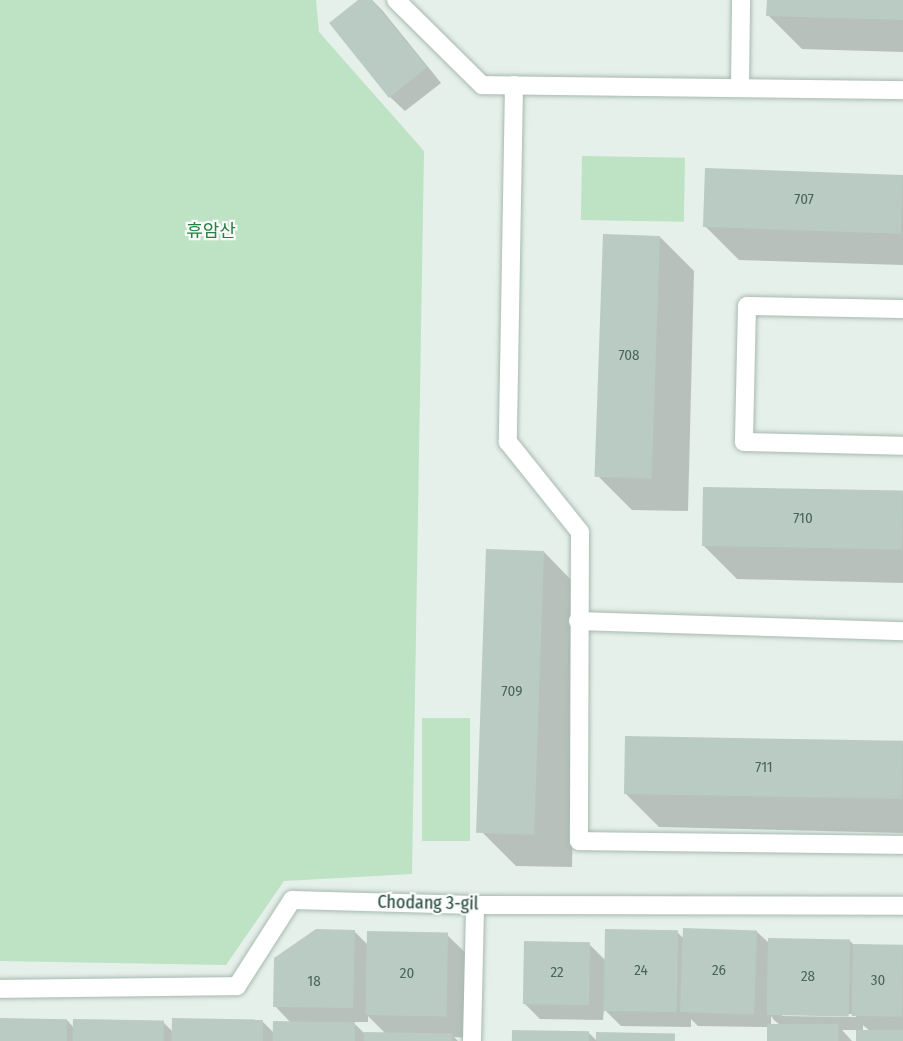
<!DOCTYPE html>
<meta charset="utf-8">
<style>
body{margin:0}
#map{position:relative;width:903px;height:1041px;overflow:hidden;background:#e5f0ea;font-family:"Fira Sans Condensed","Noto Sans KR",sans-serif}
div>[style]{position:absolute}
.green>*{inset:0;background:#bde2c4;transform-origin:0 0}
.shadow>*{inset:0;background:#0003}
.building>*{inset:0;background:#bacbc3;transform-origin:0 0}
.roads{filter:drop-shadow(0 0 2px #a7b9b1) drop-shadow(0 0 2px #a7b9b1)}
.minor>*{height:18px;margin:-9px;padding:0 9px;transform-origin:9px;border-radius:9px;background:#fff}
span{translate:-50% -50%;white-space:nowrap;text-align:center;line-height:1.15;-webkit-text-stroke:4.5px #f7fbf9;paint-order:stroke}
.number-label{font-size:15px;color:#48665b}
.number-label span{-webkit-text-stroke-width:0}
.park-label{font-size:18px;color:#287f42}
.street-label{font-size:18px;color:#224438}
</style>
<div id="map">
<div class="green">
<i style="clip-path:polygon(0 0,316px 0,319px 32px,424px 151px,412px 874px,284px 881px,226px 965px,0 961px)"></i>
<i style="left:582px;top:156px;width:103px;height:64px;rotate:1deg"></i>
<i style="left:422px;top:718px;width:48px;height:123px"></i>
</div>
<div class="shadow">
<i style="clip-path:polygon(361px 0,372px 0,382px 10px,441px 83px,405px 111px,390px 97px)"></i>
<i style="clip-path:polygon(768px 0,903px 0,903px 52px,802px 49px,768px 15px)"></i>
<i style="clip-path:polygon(903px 175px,903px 265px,739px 260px,705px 226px)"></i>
<i style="clip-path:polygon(660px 237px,694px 271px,688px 511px,632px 510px,598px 476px)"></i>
<i style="clip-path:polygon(903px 493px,903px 583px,737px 579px,703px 545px)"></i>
<i style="clip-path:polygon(544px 552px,577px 586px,572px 867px,516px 866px,482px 832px)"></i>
<i style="clip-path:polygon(903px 744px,903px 833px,659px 827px,625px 793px)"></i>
<i style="clip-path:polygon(evenodd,354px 931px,368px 945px,447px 935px,469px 956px,468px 1038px,454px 1037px,458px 1041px,0 1041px,0 1020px,67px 1020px,74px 1028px,163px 1022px,173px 1032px,262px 1021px,275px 1034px,291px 1023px,275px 1006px,354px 931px,368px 1016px,386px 1034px,364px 1033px,353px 1022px,368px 1022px,368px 1016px)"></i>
<i style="clip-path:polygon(evenodd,756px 931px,770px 944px,849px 940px,855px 946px,903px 947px,903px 1041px,858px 1041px,858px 1030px,842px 1030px,852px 1041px,769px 1041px,769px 1027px,698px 1026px,691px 1019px,691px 1027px,621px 1026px,604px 1009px,603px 1020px,540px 1019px,525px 1004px,589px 944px,606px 961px,677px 932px,684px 939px,756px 931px,782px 1013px,856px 1014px,856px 1017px,782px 1016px,782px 1013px,756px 931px,771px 1016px,774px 1020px,780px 1025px,771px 1025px,771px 1016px,756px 931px,863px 1025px,870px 1031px,863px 1031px,863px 1025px)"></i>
<i style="clip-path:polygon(589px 1033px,597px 1041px,513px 1041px)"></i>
</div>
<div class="building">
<i style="clip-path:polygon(358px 0,372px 0,427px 67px,389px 98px,329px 23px)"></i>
<i style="clip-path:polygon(767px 0,903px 0,903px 20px,766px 16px)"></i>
<i style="left:705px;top:168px;width:198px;height:59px;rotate:2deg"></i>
<i style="left:603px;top:234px;width:57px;height:243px;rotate:2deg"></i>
<i style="left:703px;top:487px;width:200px;height:59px;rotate:1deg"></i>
<i style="left:486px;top:549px;width:58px;height:284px;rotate:2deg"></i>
<i style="left:625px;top:736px;width:278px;height:58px;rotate:1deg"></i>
<i style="left:683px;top:928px;width:74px;height:84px;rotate:2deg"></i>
<i style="clip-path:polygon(316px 929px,355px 930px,353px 1008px,273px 1007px,274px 958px)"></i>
<i style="left:605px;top:929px;width:73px;height:82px;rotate:1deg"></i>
<i style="left:367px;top:931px;width:81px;height:84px;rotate:1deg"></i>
<i style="left:768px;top:938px;width:82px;height:77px;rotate:1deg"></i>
<i style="left:524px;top:941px;width:66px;height:63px;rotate:1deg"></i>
<i style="left:853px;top:944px;width:50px;height:72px;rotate:1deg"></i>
<i style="left:0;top:1018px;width:67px;height:23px;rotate:1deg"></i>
<i style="left:172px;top:1018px;width:91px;height:23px;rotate:1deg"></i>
<i style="left:73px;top:1019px;width:91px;height:22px;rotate:1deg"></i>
<i style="left:273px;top:1021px;width:82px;height:20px;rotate:1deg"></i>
<i style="left:767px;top:1024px;width:71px;height:17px"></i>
<i style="left:512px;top:1030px;width:77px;height:11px;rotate:1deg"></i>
<i style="left:856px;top:1030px;width:47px;height:11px"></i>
<i style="left:364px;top:1032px;width:88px;height:9px;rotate:1deg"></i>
<i style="left:596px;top:1032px;width:79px;height:9px;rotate:1deg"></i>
</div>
<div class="roads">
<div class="minor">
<i style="left:396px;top:0;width:121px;rotate:44.7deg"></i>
<i style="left:482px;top:85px;width:421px;rotate:0.7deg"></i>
<i style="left:514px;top:85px;width:357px;rotate:91deg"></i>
<i style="left:508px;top:442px;width:115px;rotate:51.3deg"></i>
<i style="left:580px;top:532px;width:309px;rotate:90.2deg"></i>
<i style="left:579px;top:841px;width:324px;rotate:0.7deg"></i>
<i style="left:740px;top:88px;width:88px;rotate:-89.3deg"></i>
<i style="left:903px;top:309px;width:156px;rotate:-178.9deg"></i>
<i style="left:747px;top:306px;width:136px;rotate:91.3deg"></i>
<i style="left:744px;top:442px;width:159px;rotate:1.4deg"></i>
<i style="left:578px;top:621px;width:325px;rotate:1.8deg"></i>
<i style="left:0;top:989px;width:237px;rotate:-0.7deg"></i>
<i style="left:237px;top:986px;width:102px;rotate:-57.4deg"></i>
<i style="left:292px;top:900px;width:183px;rotate:1.6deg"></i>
<i style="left:475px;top:905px;width:428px;rotate:0.1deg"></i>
<i style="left:472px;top:1041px;width:136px;rotate:-88.7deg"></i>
</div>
</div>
<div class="number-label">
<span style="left:804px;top:200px">707</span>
<span style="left:629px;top:356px">708</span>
<span style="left:803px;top:519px">710</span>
<span style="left:512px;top:692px">709</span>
<span style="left:764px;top:768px">711</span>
<span style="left:641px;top:971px">24</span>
<span style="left:719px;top:971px">26</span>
<span style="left:557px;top:973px">22</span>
<span style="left:407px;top:974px">20</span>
<span style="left:808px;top:977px">28</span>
<span style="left:878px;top:981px">30</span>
<span style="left:314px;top:982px">18</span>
</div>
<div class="park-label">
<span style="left:211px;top:231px">휴암산</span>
</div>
<div class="street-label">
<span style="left:428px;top:903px;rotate:1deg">Chodang 3-gil</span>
</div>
</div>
